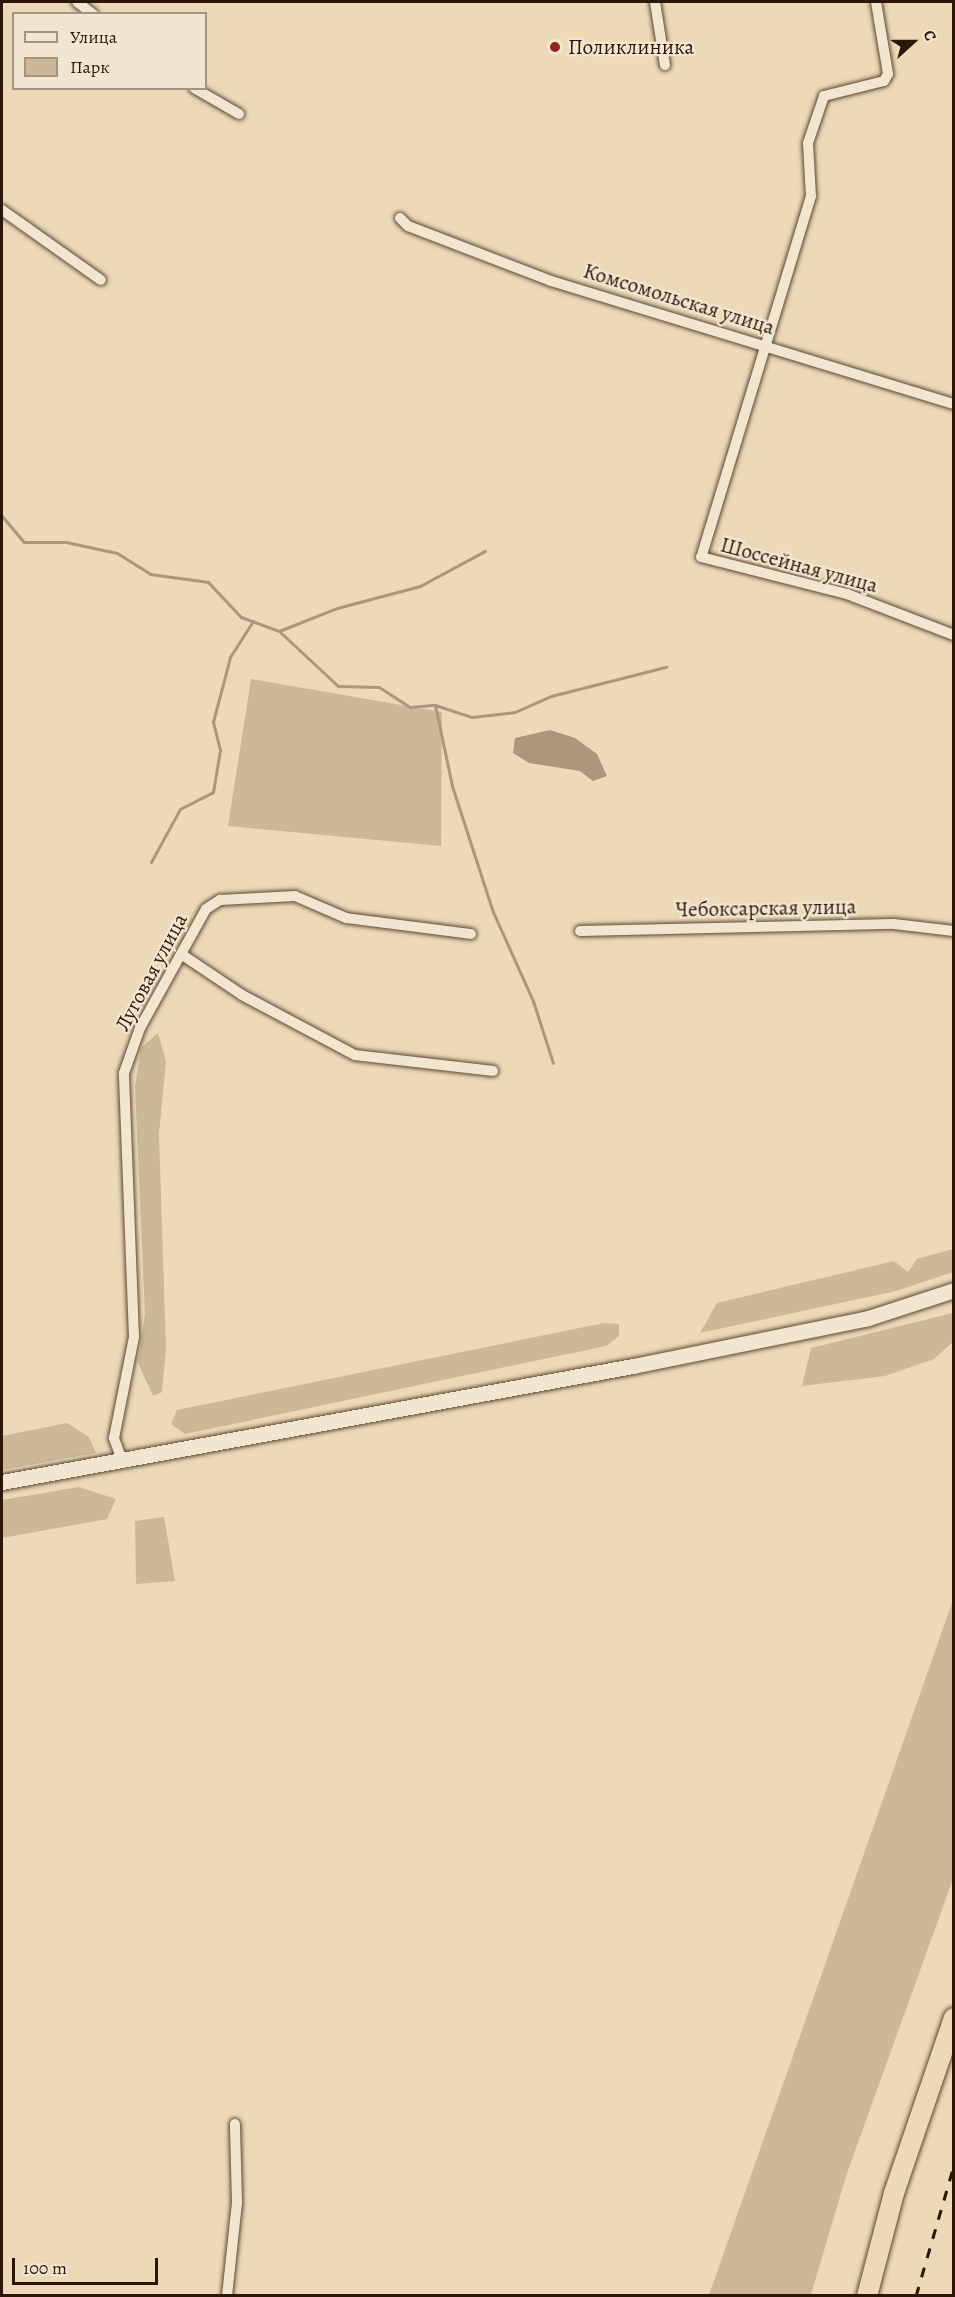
<!DOCTYPE html>
<meta charset="utf-8">
<style>
body{margin:0}
#map{position:relative;width:955px;height:2297px;overflow:hidden;background:#ecd9b7;font-family:Alegreya,serif}
div>[style]{position:absolute}
.green>*{inset:0;background:#cbb899}
.water>*{inset:0;background:#aa977c}
.stream>*{height:3px;margin:-1.5px;padding:0 1.5px;transform-origin:1.5px;border-radius:1.5px;background:#aa977c}
.roads{filter:drop-shadow(0 0 2px #5b4834) drop-shadow(0 0 2px #5b4834)}
.street>*{height:10px;margin:-5px;padding:0 5px;transform-origin:5px;border-radius:5px;background:#f3e6d0}
.secondary>*{height:15px;margin:-7.5px;padding:0 7.5px;transform-origin:7.5px;border-radius:7.5px;background:#f3e6d0}
.highway>*{height:20px;margin:-10px;padding:0 10px;transform-origin:10px;border-radius:10px;background:#ecd9b7}
.rail>*{height:3px;margin-top:-1.5px;transform-origin:0;background:repeating-linear-gradient(90deg,#2b1708 0 10px,transparent 0 20px)}
.dots>*{width:16px;height:16px;translate:-50% -50%;box-sizing:border-box;border:3px solid #f3e6d0;border-radius:50%}
span{translate:-50% -50%;white-space:nowrap;text-align:center;line-height:1.15;-webkit-text-stroke:4.5px #f3e6d0;paint-order:stroke}
.poi-label{font-size:21px;color:#2b1708}
.left{translate:0 -50%;text-align:left}
.street-label{font-size:21px;color:#2b1708}
.frame{position:absolute;inset:0;border:3px solid #2b1708;pointer-events:none}
.legend{position:absolute;left:12px;top:12px;width:195px;height:78px;box-sizing:border-box;background:#f3e6d0;border:2px solid #a39380;margin:0;padding:8px 10px;list-style:none;font-size:18px;color:#2b1708}
.legend li{display:flex;align-items:center;gap:12px;height:30px}
.legend b{width:30px;border:2px solid #a39380}
.north{position:absolute;left:883px;top:12px;width:60px;height:60px;-webkit-text-stroke:4px #f3e6d0;paint-order:stroke;rotate:69deg;font-size:16px;font-weight:700;line-height:24px;text-align:center;color:#2b1708}
.north::after{content:'';display:block;margin:auto;width:21px;height:27px;background:#2b1708;clip-path:polygon(50% 0,100% 100%,50% 72%,0 100%)}
.scale{position:absolute;left:12px;top:2258px;width:146px;height:27px;box-sizing:border-box;border:3px solid #2b1708;border-top:0;padding-left:8px;font-size:18px;line-height:21px;white-space:nowrap;color:#2b1708;-webkit-text-stroke:4px #f3e6d0;paint-order:stroke}
</style>
<div id="map">
<div class="green">
<i style="clip-path:polygon(251px 679px,442px 712px,441px 846px,228px 826px)"></i>
<i style="clip-path:polygon(158px 1033px,166px 1061px,159px 1134px,166px 1349px,162px 1392px,153px 1396px,138px 1363px,145px 1314px,135px 1087px,141px 1048px)"></i>
<i style="clip-path:polygon(953px 1249px,953px 1272px,896px 1291px,700px 1333px,717px 1303px,894px 1261px,908px 1272px,917px 1259px)"></i>
<i style="clip-path:polygon(953px 1313px,953px 1342px,934px 1359px,885px 1376px,802px 1386px,811px 1348px)"></i>
<i style="clip-path:polygon(604px 1323px,619px 1324px,619px 1336px,606px 1346px,185px 1434px,171px 1424px,177px 1410px)"></i>
<i style="clip-path:polygon(67px 1423px,89px 1437px,96px 1453px,2px 1470px,2px 1436px)"></i>
<i style="clip-path:polygon(79px 1487px,116px 1499px,107px 1519px,2px 1538px,2px 1500px)"></i>
<i style="clip-path:polygon(164px 1517px,175px 1581px,136px 1584px,135px 1521px)"></i>
<i style="clip-path:polygon(953px 1600px,953px 1879px,846px 2176px,811px 2295px,709px 2295px)"></i>
</div>
<div class="water">
<i style="clip-path:polygon(550px 730px,575px 738px,597px 754px,607px 776px,593px 781px,580px 771px,529px 763px,513px 753px,515px 738px)"></i>
</div>
<div class="stream">
<i style="left:2px;top:516px;width:34px;rotate:50deg"></i>
<i style="left:24px;top:542px;width:42px"></i>
<i style="left:66px;top:542px;width:52px;rotate:12.2deg"></i>
<i style="left:117px;top:553px;width:39px;rotate:32deg"></i>
<i style="left:150px;top:574px;width:59px;rotate:7.9deg"></i>
<i style="left:208px;top:582px;width:48px;rotate:46.7deg"></i>
<i style="left:241px;top:617px;width:40px;rotate:20.2deg"></i>
<i style="left:279px;top:631px;width:81px;rotate:43deg"></i>
<i style="left:338px;top:686px;width:41px;rotate:1.4deg"></i>
<i style="left:379px;top:687px;width:37px;rotate:33deg"></i>
<i style="left:410px;top:707px;width:25px;rotate:-5deg"></i>
<i style="left:435px;top:705px;width:83px;rotate:78.1deg"></i>
<i style="left:452px;top:786px;width:133px;rotate:72deg"></i>
<i style="left:493px;top:912px;width:98px;rotate:65.8deg"></i>
<i style="left:533px;top:1001px;width:65px;rotate:72.1deg"></i>
<i style="left:279px;top:631px;width:62px;rotate:-21.6deg"></i>
<i style="left:337px;top:608px;width:86px;rotate:-14.8deg"></i>
<i style="left:420px;top:586px;width:74px;rotate:-28.3deg"></i>
<i style="left:435px;top:705px;width:39px;rotate:18deg"></i>
<i style="left:472px;top:717px;width:43px;rotate:-6.6deg"></i>
<i style="left:515px;top:712px;width:39px;rotate:-24deg"></i>
<i style="left:551px;top:696px;width:119px;rotate:-14.2deg"></i>
<i style="left:151px;top:862px;width:60px;rotate:-61.3deg"></i>
<i style="left:180px;top:809px;width:37px;rotate:-27deg"></i>
<i style="left:213px;top:792px;width:43px;rotate:-80.5deg"></i>
<i style="left:220px;top:750px;width:29px;rotate:-104deg"></i>
<i style="left:213px;top:722px;width:67px;rotate:-75.3deg"></i>
<i style="left:230px;top:657px;width:43px;rotate:-57.4deg"></i>
</div>
<div class="roads">
<div class="street">
<i style="left:77px;top:2px;width:20px;rotate:37deg"></i>
<i style="left:655px;top:2px;width:64px;rotate:81deg"></i>
<i style="left:876px;top:2px;width:73px;rotate:80.5deg"></i>
<i style="left:888px;top:74px;width:8px;rotate:120deg"></i>
<i style="left:884px;top:81px;width:62px;rotate:166deg"></i>
<i style="left:824px;top:96px;width:50px;rotate:108.8deg"></i>
<i style="left:808px;top:143px;width:53px;rotate:86.8deg"></i>
<i style="left:811px;top:196px;width:377px;rotate:106.9deg"></i>
<i style="left:701px;top:557px;width:151px;rotate:14.2deg"></i>
<i style="left:847px;top:594px;width:115px;rotate:21deg"></i>
<i style="left:194px;top:88px;width:52px;rotate:30deg"></i>
<i style="left:2px;top:210px;width:121px;rotate:35.3deg"></i>
<i style="left:400px;top:218px;width:11px;rotate:45deg"></i>
<i style="left:408px;top:226px;width:153px;rotate:21deg"></i>
<i style="left:551px;top:281px;width:421px;rotate:17deg"></i>
<i style="left:580px;top:931px;width:314px;rotate:-1.3deg"></i>
<i style="left:894px;top:924px;width:60px;rotate:6.7deg"></i>
<i style="left:181px;top:954px;width:73px;rotate:33.9deg"></i>
<i style="left:242px;top:995px;width:128px;rotate:28deg"></i>
<i style="left:355px;top:1055px;width:139px;rotate:6.6deg"></i>
<i style="left:123px;top:1463px;width:27px;rotate:-110deg"></i>
<i style="left:114px;top:1438px;width:103px;rotate:-78.8deg"></i>
<i style="left:134px;top:1337px;width:264px;rotate:-92.2deg"></i>
<i style="left:124px;top:1073px;width:48px;rotate:-70.4deg"></i>
<i style="left:140px;top:1028px;width:136px;rotate:-61deg"></i>
<i style="left:206px;top:909px;width:17px;rotate:-33deg"></i>
<i style="left:220px;top:900px;width:75px;rotate:-3.1deg"></i>
<i style="left:295px;top:896px;width:56px;rotate:23.3deg"></i>
<i style="left:346px;top:918px;width:126px;rotate:7.3deg"></i>
<i style="left:227px;top:2296px;width:94px;rotate:-83.9deg"></i>
<i style="left:237px;top:2203px;width:79px;rotate:-91.5deg"></i>
</div>
<div class="secondary">
<i style="left:2px;top:1482px;width:642px;rotate:-10.42deg"></i>
<i style="left:633px;top:1366px;width:240px;rotate:-11.5deg"></i>
<i style="left:868px;top:1318px;width:90px;rotate:-18deg"></i>
</div>
<div class="highway">
<i style="left:867px;top:2296px;width:106px;rotate:-75.3deg"></i>
<i style="left:894px;top:2193px;width:185px;rotate:-71.1deg"></i>
</div>
</div>
<div class="rail">
<i style="left:916px;top:2296px;width:136px;rotate:-73.8deg"></i>
</div>
<div class="dots">
<i style="left:555px;top:47px;background:#8f2418"></i>
</div>
<div class="poi-label">
<span class="left" style="left:568px;top:47px">Поликлиника</span>
</div>
<div class="street-label">
<span style="left:679px;top:299px;rotate:17deg">Комсомольская улица</span>
<span style="left:799px;top:565px;rotate:15deg">Шоссейная улица</span>
<span style="left:766px;top:908px;rotate:-1deg">Чебоксарская улица</span>
<span style="left:151px;top:972px;rotate:-62deg">Луговая улица</span>
</div>
<div class="frame"></div>
<ul class="legend">
<li><b style="height:8px;background:#f3e6d0"></b>Улица</li>
<li><b style="height:16px;background:#cbb899"></b>Парк</li>
</ul>
<div class="north">С</div>
<div class="scale">100 m</div>
</div>
